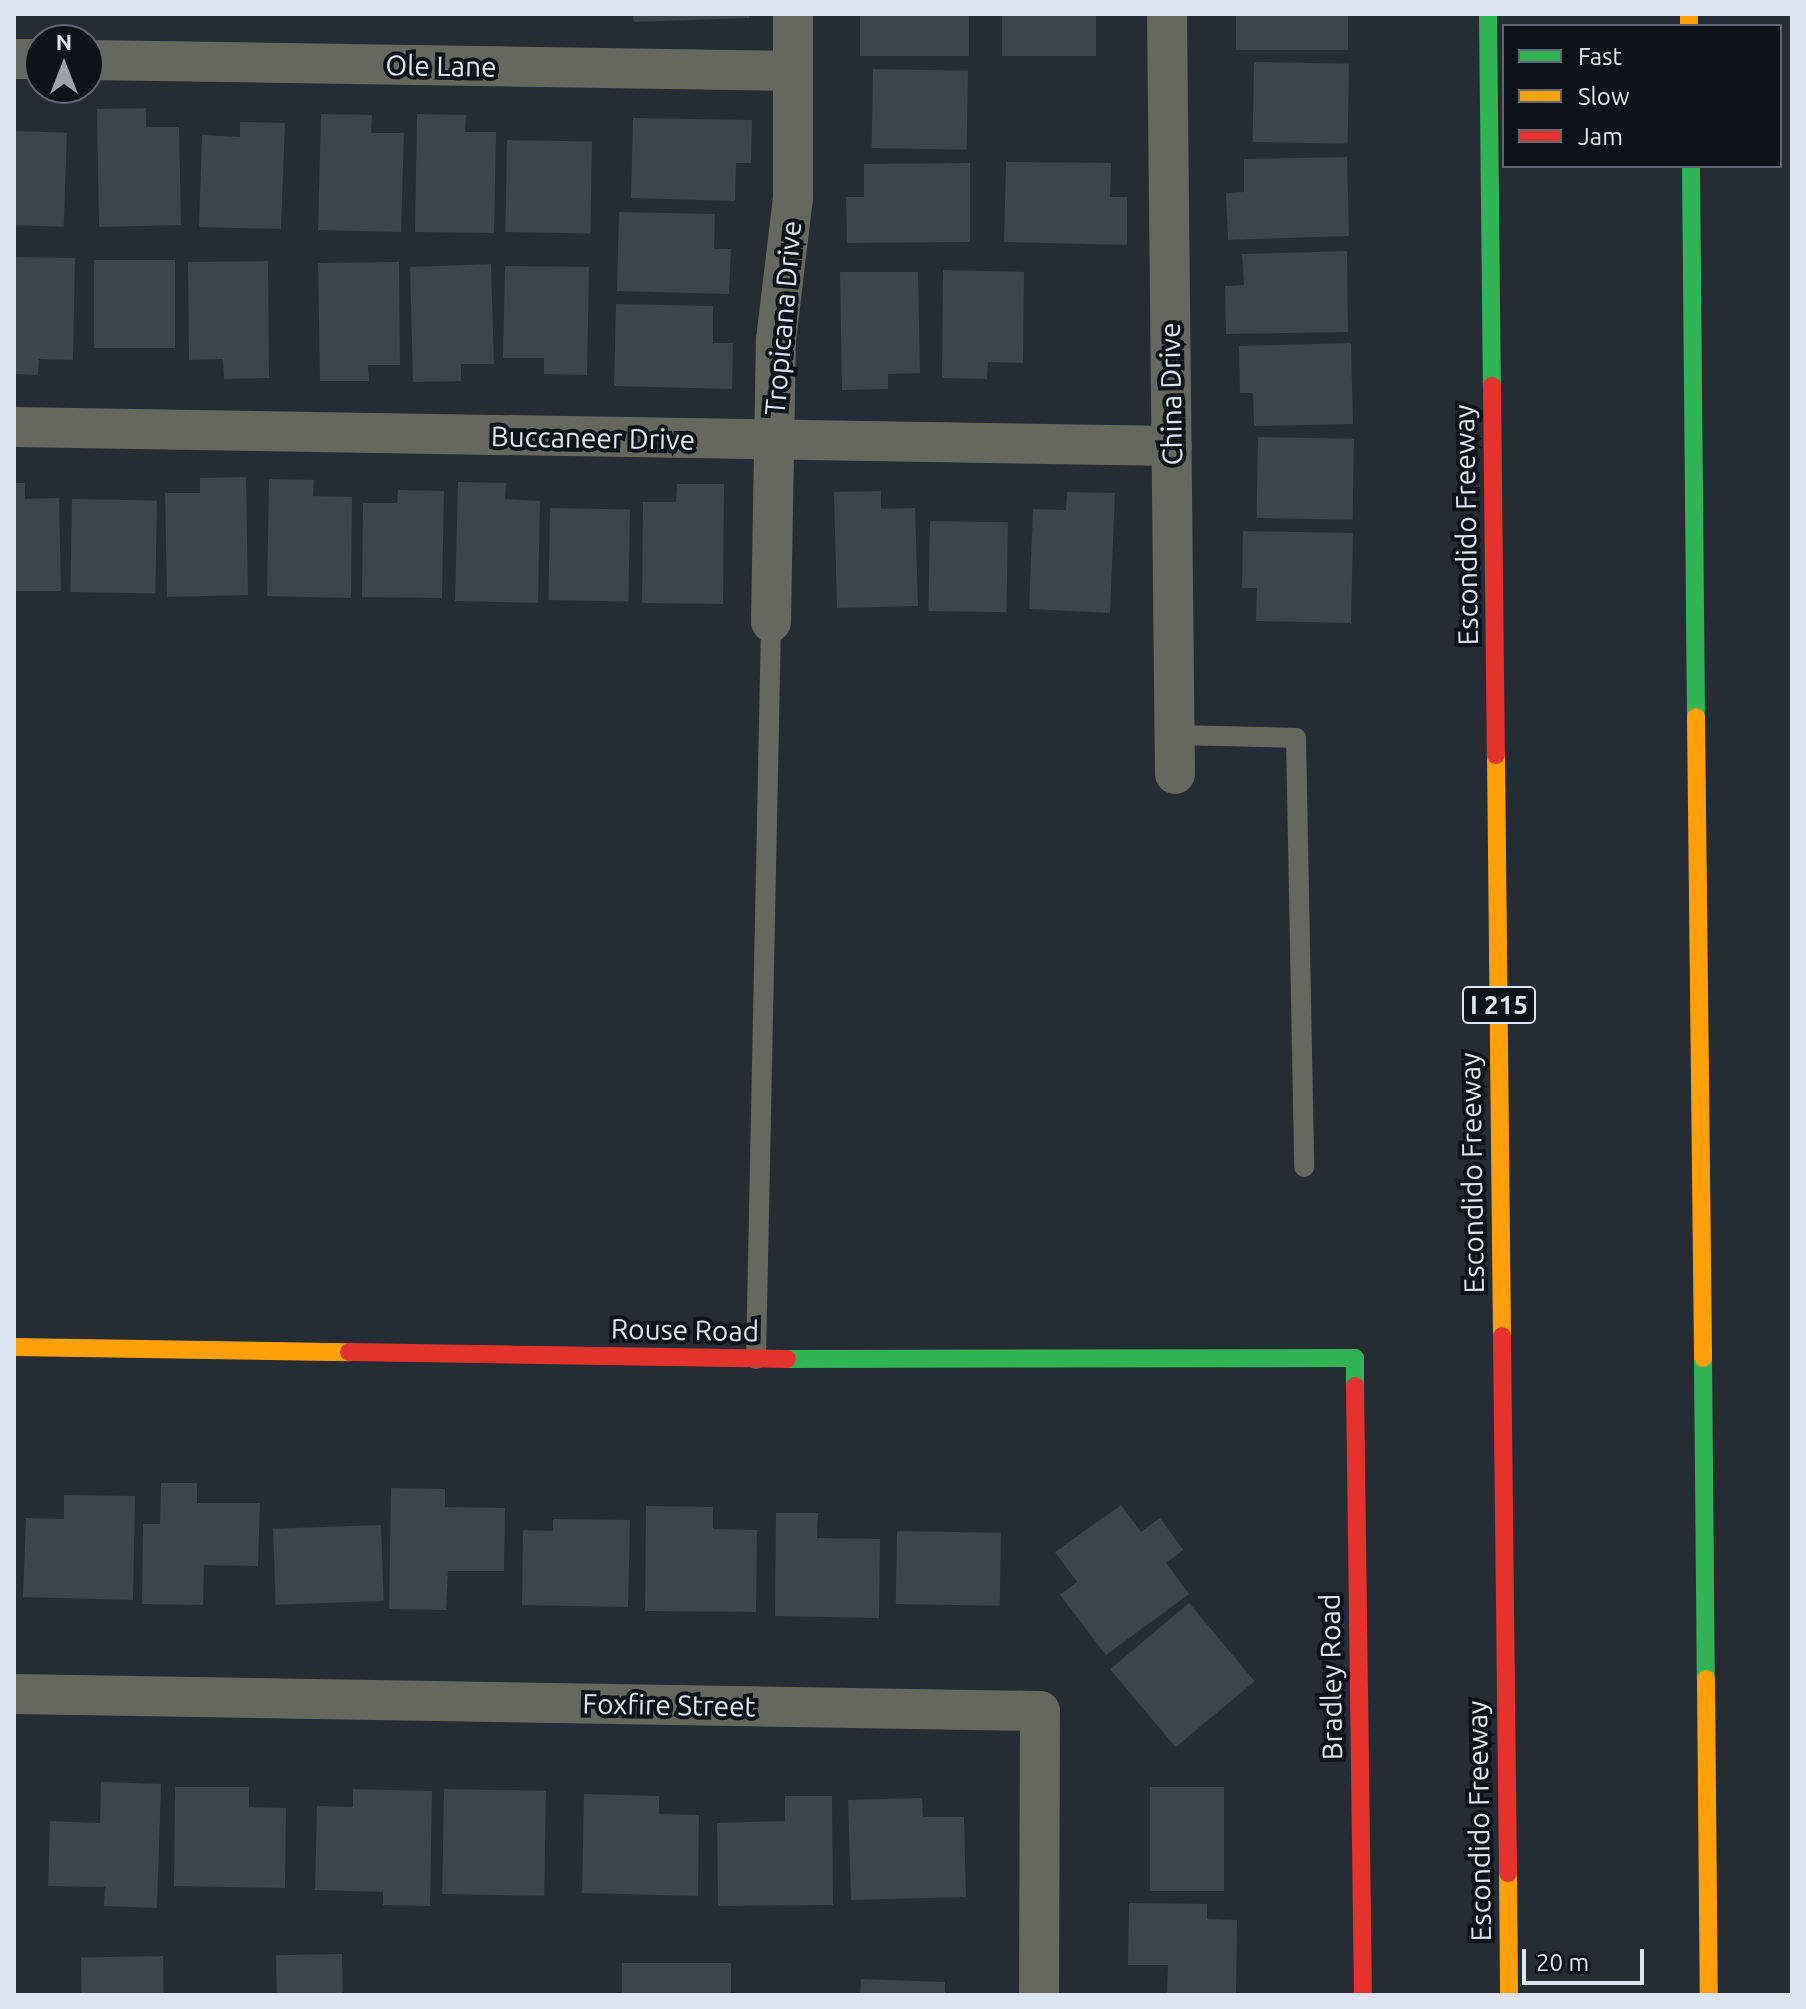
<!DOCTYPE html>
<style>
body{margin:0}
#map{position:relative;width:1806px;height:2009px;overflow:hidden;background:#252c34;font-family:Ubuntu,sans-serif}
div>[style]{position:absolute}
.building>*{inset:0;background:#3c444d;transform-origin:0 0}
.lane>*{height:20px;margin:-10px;padding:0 10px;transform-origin:10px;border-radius:10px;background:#66675e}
.street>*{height:40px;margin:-20px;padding:0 20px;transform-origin:20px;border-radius:20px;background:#66675e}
.fast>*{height:18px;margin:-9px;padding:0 9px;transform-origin:9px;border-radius:9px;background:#30b455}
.slow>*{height:18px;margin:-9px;padding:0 9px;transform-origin:9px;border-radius:9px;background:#ff9f0a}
.jam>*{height:18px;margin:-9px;padding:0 9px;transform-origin:9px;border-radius:9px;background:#e5322d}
span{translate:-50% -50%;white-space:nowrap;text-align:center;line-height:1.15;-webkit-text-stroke:8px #0e131a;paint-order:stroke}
.shield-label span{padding:2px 6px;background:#0e131a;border:2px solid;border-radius:6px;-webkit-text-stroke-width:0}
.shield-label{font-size:26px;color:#dde5f0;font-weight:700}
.street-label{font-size:28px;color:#dde5f0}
.frame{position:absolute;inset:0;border:16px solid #dde5f0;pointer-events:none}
.legend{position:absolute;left:1502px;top:24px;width:280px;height:144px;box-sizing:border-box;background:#0e131a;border:2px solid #616770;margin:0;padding:10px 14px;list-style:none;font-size:24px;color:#dde5f0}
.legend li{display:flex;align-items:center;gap:16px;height:40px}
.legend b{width:40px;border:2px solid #616770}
.north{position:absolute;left:24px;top:24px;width:80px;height:80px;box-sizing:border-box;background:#0e131a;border:2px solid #616770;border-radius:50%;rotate:0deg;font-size:22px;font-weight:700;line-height:32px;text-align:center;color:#dde5f0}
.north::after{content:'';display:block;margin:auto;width:28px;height:36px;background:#9da4ae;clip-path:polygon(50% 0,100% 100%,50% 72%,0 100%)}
.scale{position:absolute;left:1522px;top:1949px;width:122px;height:36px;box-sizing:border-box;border:4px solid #dde5f0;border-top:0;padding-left:10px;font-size:24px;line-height:28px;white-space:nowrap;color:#dde5f0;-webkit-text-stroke:6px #0e131a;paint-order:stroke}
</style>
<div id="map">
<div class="building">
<i style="clip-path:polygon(633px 14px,749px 14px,749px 18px,634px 22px)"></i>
<i style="left:860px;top:14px;width:109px;height:42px"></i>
<i style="left:1002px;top:14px;width:94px;height:42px"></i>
<i style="left:1236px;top:14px;width:112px;height:36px"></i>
<i style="left:1254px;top:62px;width:95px;height:80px;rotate:1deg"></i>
<i style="left:873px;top:69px;width:95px;height:79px;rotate:1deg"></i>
<i style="clip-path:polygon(146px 108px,146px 127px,179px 127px,181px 225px,99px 227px,97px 109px)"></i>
<i style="clip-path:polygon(321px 114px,372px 115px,371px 133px,404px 133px,401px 232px,318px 230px)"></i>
<i style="clip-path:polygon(417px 114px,466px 115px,465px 132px,496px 132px,494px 233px,415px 232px)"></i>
<i style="clip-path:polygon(633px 118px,752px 120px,751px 163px,736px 163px,735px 201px,631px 198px)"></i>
<i style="clip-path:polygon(240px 122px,285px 123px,281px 229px,199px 227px,202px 135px,240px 137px)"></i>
<i style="left:14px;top:131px;width:53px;height:94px;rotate:2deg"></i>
<i style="left:507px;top:140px;width:85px;height:92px;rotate:1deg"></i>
<i style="clip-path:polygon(1347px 157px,1349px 236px,1228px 240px,1226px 193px,1244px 192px,1244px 159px)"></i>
<i style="clip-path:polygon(1006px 162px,1111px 163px,1110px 197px,1127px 197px,1127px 245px,1004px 242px)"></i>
<i style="clip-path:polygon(970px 163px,970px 242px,847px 243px,846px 197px,864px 197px,864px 164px)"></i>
<i style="clip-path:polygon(619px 212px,715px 214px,714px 249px,731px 249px,729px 294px,617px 291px)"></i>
<i style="clip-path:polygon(1347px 251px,1348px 332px,1226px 334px,1225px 286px,1244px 285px,1242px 254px)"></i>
<i style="clip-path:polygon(14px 257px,75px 258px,73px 360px,39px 359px,38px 375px,14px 374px)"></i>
<i style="left:94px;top:260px;width:81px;height:88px"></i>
<i style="clip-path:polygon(268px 261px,269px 378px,224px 379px,223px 359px,189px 360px,188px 262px)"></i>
<i style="clip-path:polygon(399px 262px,400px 365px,368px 365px,369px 381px,320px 381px,318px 263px)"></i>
<i style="clip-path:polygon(491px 264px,494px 364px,461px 364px,461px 381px,413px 382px,410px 267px)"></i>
<i style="clip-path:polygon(505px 266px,589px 267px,587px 375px,544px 374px,544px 358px,503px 358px)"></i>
<i style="clip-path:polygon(943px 270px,1024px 272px,1023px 363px,988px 362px,987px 379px,942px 378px)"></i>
<i style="clip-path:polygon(840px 272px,918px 272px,920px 373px,888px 374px,888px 389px,842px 390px)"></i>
<i style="clip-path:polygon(616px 304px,713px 306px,713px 343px,733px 343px,732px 389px,614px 386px)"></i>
<i style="clip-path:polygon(1351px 343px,1353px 424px,1254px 426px,1253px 393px,1240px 393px,1239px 346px)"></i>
<i style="left:1258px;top:437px;width:96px;height:81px;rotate:1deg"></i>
<i style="clip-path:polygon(246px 477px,248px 595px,167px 597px,165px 493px,200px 493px,200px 478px)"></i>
<i style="clip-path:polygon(269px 479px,314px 480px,313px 496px,352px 497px,351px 598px,267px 596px)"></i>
<i style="clip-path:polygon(458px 482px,506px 483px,505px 499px,540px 501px,538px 603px,455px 601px)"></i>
<i style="clip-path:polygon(14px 483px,25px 483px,25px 499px,59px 498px,61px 591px,14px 591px)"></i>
<i style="clip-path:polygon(677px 484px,724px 484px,723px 604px,642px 603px,643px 502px,676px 502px)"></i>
<i style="clip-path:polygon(398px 490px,444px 491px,442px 598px,362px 597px,363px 503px,397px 503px)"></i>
<i style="clip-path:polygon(881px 491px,881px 509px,915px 508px,918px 606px,837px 608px,834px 492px)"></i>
<i style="clip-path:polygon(1067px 492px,1115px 493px,1110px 613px,1029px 609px,1033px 509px,1066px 510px)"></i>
<i style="left:72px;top:499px;width:85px;height:93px;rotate:1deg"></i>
<i style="left:550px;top:508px;width:80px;height:92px;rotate:1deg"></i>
<i style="left:930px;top:521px;width:78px;height:90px;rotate:1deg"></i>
<i style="clip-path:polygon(1243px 531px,1353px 533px,1351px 623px,1256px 621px,1257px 588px,1242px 588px)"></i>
<i style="clip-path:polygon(161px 1483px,197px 1483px,197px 1503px,260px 1503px,258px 1566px,204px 1565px,203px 1605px,142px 1604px,143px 1524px,160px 1524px)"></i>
<i style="clip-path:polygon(391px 1488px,445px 1489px,445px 1507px,505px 1508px,504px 1571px,448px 1571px,446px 1610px,389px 1609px)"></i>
<i style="clip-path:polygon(64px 1495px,135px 1496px,133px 1600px,23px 1597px,26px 1518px,64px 1519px)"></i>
<i style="clip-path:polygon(1121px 1505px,1141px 1532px,1160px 1518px,1183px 1550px,1166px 1563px,1189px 1594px,1106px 1655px,1060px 1595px,1077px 1582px,1055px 1552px)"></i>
<i style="clip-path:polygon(646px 1506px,713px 1507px,713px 1529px,757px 1530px,756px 1612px,645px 1611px)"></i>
<i style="clip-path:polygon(776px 1513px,818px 1513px,817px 1538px,880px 1539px,879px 1618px,775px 1616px)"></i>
<i style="clip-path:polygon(553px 1519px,630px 1520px,628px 1607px,522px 1605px,523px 1530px,553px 1531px)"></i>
<i style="left:381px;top:1525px;width:76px;height:108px;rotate:88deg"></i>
<i style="left:897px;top:1531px;width:104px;height:73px;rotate:1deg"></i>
<i style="left:1189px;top:1603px;width:102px;height:103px;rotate:50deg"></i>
<i style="clip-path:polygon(101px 1782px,161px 1784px,157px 1908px,104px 1906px,105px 1887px,48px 1886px,50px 1821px,100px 1823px)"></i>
<i style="clip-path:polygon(175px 1787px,249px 1787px,249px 1807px,286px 1808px,285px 1888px,174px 1886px)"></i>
<i style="left:1150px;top:1787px;width:74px;height:104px"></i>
<i style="clip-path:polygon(353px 1789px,432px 1791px,430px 1906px,383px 1905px,383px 1892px,315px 1890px,317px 1806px,353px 1807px)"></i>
<i style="left:444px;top:1789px;width:102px;height:105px;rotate:1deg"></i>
<i style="clip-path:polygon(584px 1794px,659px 1796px,659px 1814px,699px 1815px,698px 1896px,582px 1893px)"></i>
<i style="clip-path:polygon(785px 1796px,832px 1796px,833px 1905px,718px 1906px,717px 1823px,785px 1821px)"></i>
<i style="clip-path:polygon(922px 1798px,923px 1817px,964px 1817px,966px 1897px,851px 1900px,848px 1800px)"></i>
<i style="clip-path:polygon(1129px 1903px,1207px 1904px,1207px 1919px,1237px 1920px,1236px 1995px,1167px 1995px,1168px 1965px,1128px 1965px)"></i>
<i style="left:342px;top:1954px;width:41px;height:66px;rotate:89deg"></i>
<i style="left:163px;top:1956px;width:39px;height:82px;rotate:89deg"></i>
<i style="left:731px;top:1963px;width:32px;height:109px;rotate:90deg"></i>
<i style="clip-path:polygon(861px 1979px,945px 1982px,945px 1995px,860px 1995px)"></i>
</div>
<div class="lane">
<i style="left:1176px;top:735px;width:120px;rotate:1.4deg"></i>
<i style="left:1296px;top:738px;width:429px;rotate:88.9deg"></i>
<i style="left:756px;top:1359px;width:737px;rotate:-88.83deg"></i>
</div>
<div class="street">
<i style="left:1167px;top:14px;width:760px;rotate:89.4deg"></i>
<i style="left:14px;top:59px;width:26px"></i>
<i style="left:88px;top:60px;width:705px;rotate:0.89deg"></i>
<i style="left:14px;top:427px;width:1158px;rotate:0.94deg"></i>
<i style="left:771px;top:622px;width:282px;rotate:-89deg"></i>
<i style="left:776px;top:340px;width:143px;rotate:-83.2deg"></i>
<i style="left:793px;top:198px;width:184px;rotate:-90deg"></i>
<i style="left:14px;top:1694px;width:1026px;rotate:0.95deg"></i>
<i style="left:1040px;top:1711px;width:284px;rotate:90.2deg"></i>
</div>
<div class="fast">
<i style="left:1488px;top:14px;width:372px;rotate:89.4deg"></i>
<i style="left:1691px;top:166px;width:551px;rotate:89.48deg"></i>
<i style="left:1703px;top:1358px;width:321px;rotate:89.5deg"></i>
<i style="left:787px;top:1359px;width:568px;rotate:-0.1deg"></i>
<i style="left:1355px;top:1358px;width:28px;rotate:90deg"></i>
</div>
<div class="slow">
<i style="left:1689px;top:14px;width:12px;rotate:90deg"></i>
<i style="left:1696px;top:717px;width:641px;rotate:89.37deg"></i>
<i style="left:1496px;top:755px;width:581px;rotate:89.41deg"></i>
<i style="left:14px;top:1347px;width:335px;rotate:0.9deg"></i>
<i style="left:1706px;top:1679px;width:316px;rotate:89.5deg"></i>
<i style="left:1508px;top:1873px;width:122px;rotate:89.5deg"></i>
</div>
<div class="jam">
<i style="left:1492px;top:386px;width:369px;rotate:89.4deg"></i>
<i style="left:1502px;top:1336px;width:537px;rotate:89.36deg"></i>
<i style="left:349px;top:1352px;width:438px;rotate:0.9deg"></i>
<i style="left:1355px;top:1386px;width:609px;rotate:89.25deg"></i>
</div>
<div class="shield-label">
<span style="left:1499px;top:1005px">I 215</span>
</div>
<div class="street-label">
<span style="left:441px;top:66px;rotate:1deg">Ole Lane</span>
<span style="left:783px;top:318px;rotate:-85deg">Tropicana Drive</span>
<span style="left:1171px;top:394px;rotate:-91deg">China Drive</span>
<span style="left:593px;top:438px;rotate:1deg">Buccaneer Drive</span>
<span style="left:1466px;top:525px;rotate:-91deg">Escondido Freeway</span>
<span style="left:1472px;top:1173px;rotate:-91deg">Escondido Freeway</span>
<span style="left:685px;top:1330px;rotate:1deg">Rouse Road</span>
<span style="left:1331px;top:1677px;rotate:-91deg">Bradley Road</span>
<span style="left:669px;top:1705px;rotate:1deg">Foxfire Street</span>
<span style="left:1479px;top:1821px;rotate:-91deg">Escondido Freeway</span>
</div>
<div class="frame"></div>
<ul class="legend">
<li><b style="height:10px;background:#30b455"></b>Fast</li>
<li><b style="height:10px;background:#ff9f0a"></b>Slow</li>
<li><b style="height:10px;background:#e5322d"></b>Jam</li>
</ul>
<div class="north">N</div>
<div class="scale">20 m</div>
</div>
